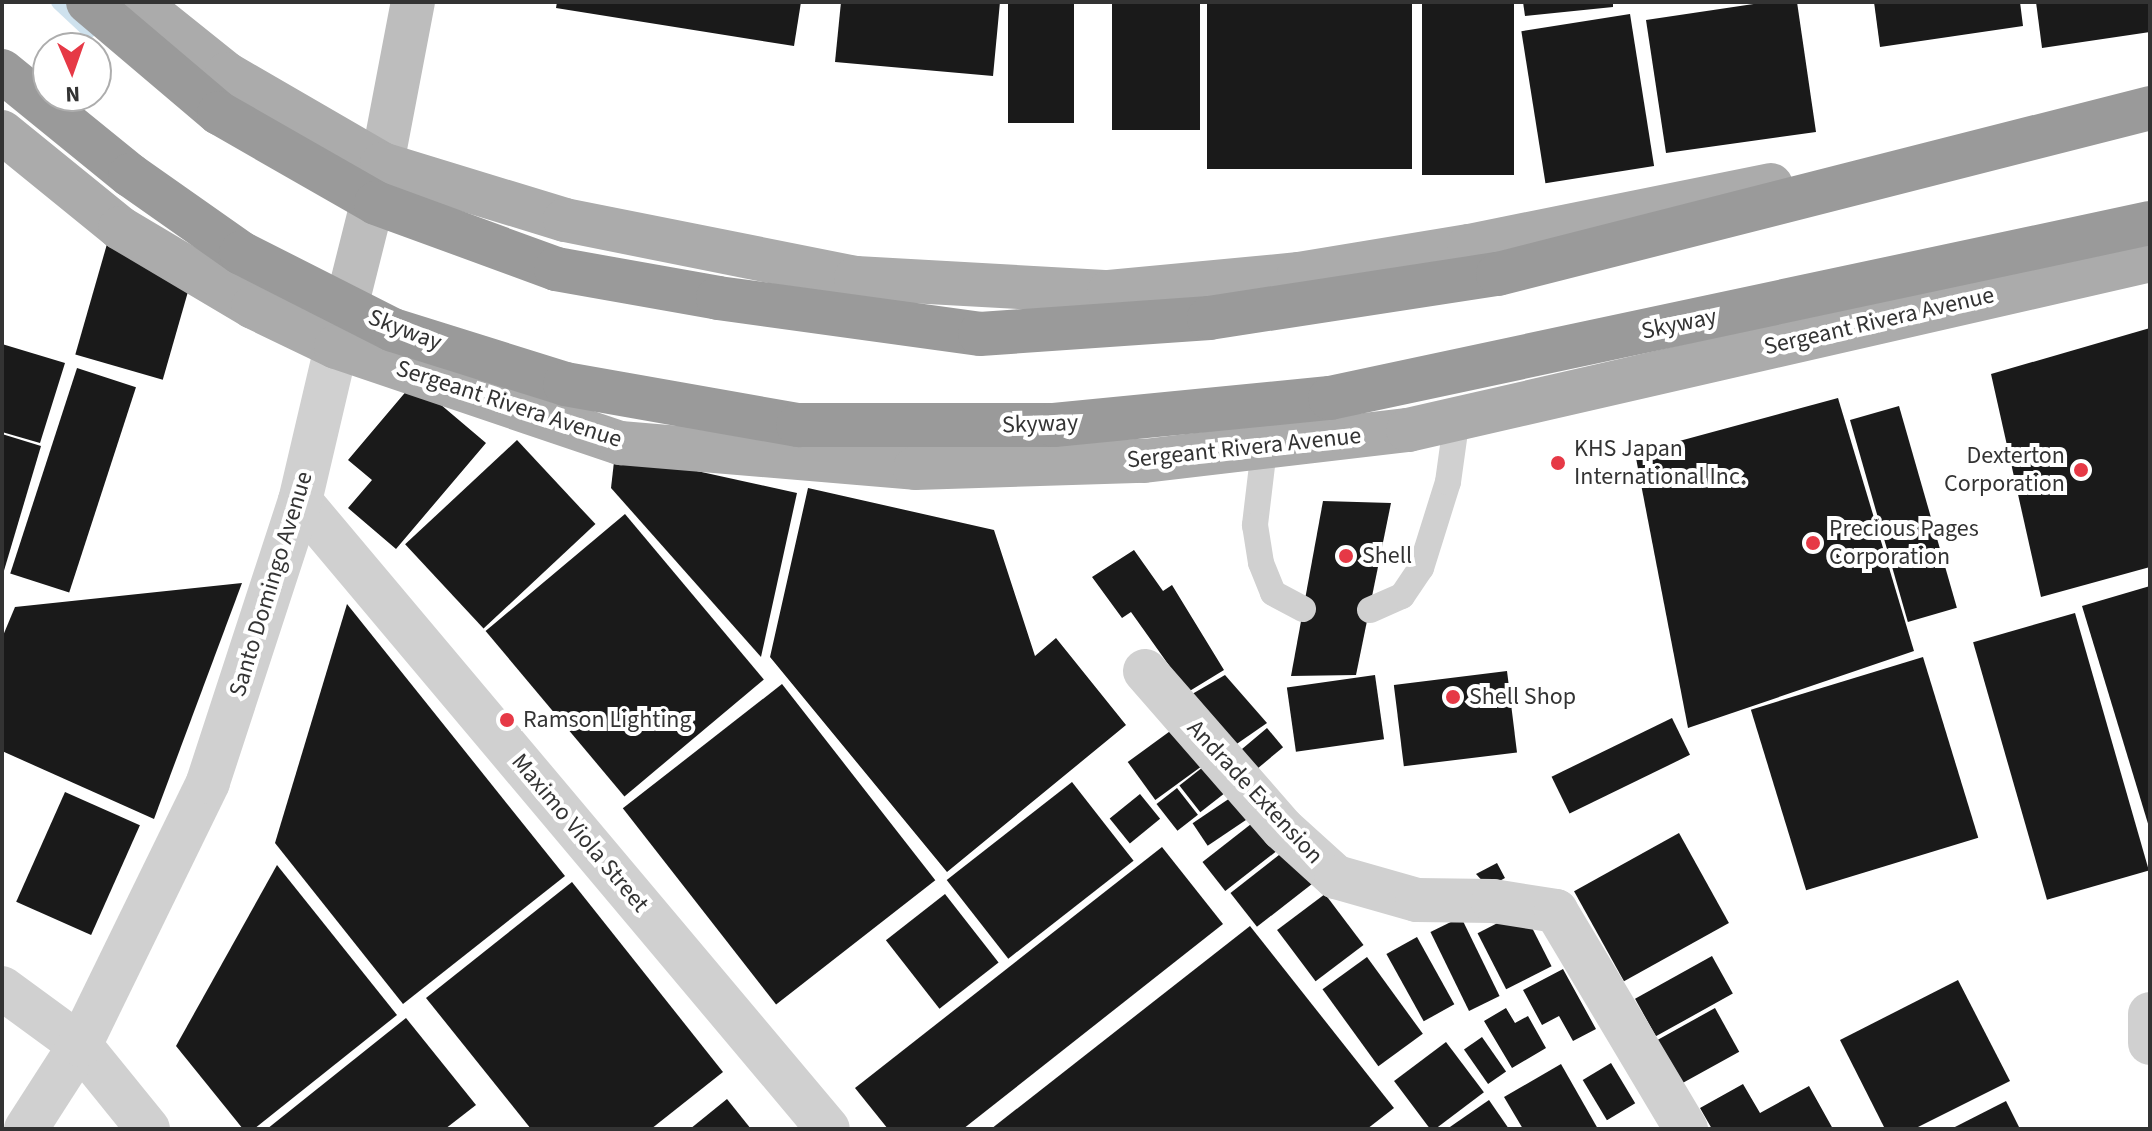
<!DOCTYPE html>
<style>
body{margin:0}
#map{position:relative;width:2152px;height:1131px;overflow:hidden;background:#fff;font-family:"Source Sans 3",sans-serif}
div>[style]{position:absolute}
.stream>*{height:16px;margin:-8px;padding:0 8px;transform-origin:8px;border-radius:8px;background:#cfe2ee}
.building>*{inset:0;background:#1a1a1a;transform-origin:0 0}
.service>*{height:26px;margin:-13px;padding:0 13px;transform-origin:13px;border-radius:13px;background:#d0d0d0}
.minor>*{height:44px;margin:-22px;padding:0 22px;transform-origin:22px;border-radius:22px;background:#d0d0d0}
.tertiary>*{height:44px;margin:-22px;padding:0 22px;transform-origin:22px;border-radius:22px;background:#d0d0d0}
.secondary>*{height:44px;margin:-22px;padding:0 22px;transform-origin:22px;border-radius:22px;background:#bdbdbd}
.primary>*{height:44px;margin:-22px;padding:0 22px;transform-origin:22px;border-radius:22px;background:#ababab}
.motorway-bridge>*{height:44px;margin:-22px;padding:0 22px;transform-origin:22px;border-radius:22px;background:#9a9a9a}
.dots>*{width:22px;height:22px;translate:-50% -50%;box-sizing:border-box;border:4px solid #fff;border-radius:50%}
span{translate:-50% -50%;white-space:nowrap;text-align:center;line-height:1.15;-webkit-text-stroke:8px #fff;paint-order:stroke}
.street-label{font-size:24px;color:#333}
.poi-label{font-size:24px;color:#333}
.left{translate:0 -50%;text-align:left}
.right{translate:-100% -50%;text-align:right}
.frame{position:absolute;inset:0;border:4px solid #333;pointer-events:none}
.north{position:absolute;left:32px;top:32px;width:80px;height:80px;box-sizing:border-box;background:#fff;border:2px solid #adadad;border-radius:50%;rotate:178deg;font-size:22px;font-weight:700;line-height:32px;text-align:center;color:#333}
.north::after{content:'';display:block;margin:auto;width:28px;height:36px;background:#e63946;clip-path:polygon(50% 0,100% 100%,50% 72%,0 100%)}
</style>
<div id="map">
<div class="stream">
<i style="left:59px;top:2px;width:41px;rotate:43deg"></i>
</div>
<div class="building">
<i style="clip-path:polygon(557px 2px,801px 2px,794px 46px,556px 8px)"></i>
<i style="clip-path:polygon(841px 2px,1000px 2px,993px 76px,835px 62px)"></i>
<i style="left:1008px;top:2px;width:66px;height:121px"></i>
<i style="left:1112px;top:2px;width:88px;height:128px"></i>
<i style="left:1207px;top:2px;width:205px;height:167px"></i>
<i style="left:1422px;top:2px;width:92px;height:173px"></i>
<i style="clip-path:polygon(1523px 2px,1613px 2px,1613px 7px,1525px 16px)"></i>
<i style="clip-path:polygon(1767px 2px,1797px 2px,1816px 132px,1666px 153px,1646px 20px)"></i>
<i style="clip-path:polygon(1874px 2px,2020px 2px,2023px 26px,1880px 47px)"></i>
<i style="clip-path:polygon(2036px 2px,2150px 2px,2150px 32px,2042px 48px)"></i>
<i style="left:1630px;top:14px;width:154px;height:110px;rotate:81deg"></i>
<i style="left:107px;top:244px;width:91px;height:115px;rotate:16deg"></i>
<i style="clip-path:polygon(2150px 328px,2150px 567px,2041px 597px,1991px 374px)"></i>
<i style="clip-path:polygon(2px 344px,65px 363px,40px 443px,2px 432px)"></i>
<i style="left:77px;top:368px;width:62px;height:216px;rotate:18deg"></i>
<i style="clip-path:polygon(414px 382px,486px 443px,396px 549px,348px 508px,372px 480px,348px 460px)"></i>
<i style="clip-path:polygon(1838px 398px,1914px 651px,1688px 728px,1635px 453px)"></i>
<i style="left:1899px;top:406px;width:210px;height:51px;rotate:74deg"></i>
<i style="clip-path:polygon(2px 434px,41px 446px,3px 574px,2px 574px)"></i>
<i style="left:517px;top:440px;width:115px;height:153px;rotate:47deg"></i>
<i style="clip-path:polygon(615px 453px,797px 493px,761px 657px,611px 488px)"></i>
<i style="clip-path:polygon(808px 488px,994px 530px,1035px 656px,1056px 638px,1126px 725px,947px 872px,770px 657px)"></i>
<i style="clip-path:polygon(1323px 501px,1391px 503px,1356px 675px,1291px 676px)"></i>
<i style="left:625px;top:514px;width:216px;height:182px;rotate:50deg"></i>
<i style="clip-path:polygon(1134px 550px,1163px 591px,1172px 585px,1224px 670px,1188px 692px,1131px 612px,1122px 618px,1092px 577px)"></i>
<i style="clip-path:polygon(242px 583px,154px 819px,2px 751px,2px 638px,15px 607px)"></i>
<i style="clip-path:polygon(2150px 586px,2150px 827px,2149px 827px,2082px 606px)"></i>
<i style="clip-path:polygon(347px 604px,565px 876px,403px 1004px,275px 843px)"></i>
<i style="left:2075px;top:613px;width:268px;height:106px;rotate:74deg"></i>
<i style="left:1923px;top:657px;width:189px;height:180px;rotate:73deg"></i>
<i style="left:1507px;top:671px;width:82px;height:114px;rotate:83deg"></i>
<i style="clip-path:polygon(1225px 675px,1267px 723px,1228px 750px,1187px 697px)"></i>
<i style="left:1375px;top:675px;width:65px;height:89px;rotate:82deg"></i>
<i style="left:782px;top:684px;width:249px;height:202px;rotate:52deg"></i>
<i style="left:1672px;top:718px;width:41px;height:134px;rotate:64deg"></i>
<i style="left:1267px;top:728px;width:25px;height:45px;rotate:50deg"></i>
<i style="left:1173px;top:729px;width:47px;height:56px;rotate:54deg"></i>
<i style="left:1203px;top:767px;width:34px;height:30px;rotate:52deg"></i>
<i style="left:1072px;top:782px;width:100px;height:159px;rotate:52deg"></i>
<i style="left:1177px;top:788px;width:34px;height:26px;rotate:52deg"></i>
<i style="left:65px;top:792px;width:82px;height:120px;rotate:24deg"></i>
<i style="left:1239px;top:792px;width:27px;height:56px;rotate:56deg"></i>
<i style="left:1140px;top:794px;width:32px;height:39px;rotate:51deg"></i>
<i style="left:1260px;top:817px;width:37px;height:73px;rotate:52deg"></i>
<i style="left:1679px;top:833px;width:103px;height:120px;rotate:61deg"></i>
<i style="clip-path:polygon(1162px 847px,1223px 924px,963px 1129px,888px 1129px,855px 1088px)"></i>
<i style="left:1288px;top:848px;width:43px;height:73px;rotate:52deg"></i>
<i style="clip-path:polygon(1497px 863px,1505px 878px,1488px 887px,1476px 874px)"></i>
<i style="clip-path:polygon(277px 865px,397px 1015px,254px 1129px,243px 1129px,176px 1046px)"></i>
<i style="clip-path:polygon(572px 882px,723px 1072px,651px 1129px,531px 1129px,426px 998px)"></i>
<i style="left:945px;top:894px;width:87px;height:75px;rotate:52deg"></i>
<i style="left:1325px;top:894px;width:64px;height:60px;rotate:53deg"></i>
<i style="left:1523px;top:910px;width:63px;height:51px;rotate:63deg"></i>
<i style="left:1461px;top:917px;width:88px;height:34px;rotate:64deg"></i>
<i style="clip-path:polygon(1250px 926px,1394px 1108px,1367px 1129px,991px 1129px)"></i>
<i style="left:1417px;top:937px;width:77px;height:35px;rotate:61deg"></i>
<i style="left:1712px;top:956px;width:43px;height:88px;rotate:61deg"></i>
<i style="left:1367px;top:957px;width:95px;height:55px;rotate:54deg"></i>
<i style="clip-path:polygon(1563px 969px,1596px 1029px,1573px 1041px,1559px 1016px,1542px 1025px,1523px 990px)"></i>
<i style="clip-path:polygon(1958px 980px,2010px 1081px,1914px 1129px,1885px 1129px,1840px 1040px)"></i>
<i style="clip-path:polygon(1506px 1008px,1515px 1023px,1528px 1016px,1546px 1048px,1512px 1068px,1484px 1021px)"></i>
<i style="left:1715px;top:1008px;width:50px;height:73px;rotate:61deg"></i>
<i style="clip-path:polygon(406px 1018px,476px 1105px,445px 1129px,267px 1129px)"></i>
<i style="left:1482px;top:1037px;width:42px;height:22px;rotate:55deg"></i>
<i style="left:1446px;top:1042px;width:63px;height:65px;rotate:53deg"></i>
<i style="left:1611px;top:1063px;width:47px;height:33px;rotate:59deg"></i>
<i style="clip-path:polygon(1561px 1064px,1598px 1129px,1523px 1129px,1504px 1097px)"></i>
<i style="clip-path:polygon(1743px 1084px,1760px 1113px,1809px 1086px,1833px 1129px,1712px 1129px,1700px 1108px)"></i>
<i style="clip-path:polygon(727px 1099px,751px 1129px,690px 1129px)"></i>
<i style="clip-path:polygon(1489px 1100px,1509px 1129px,1447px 1129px)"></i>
<i style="clip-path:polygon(2006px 1101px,2020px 1129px,1951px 1129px)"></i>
</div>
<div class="service">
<i style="left:1264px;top:449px;width:77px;rotate:96.8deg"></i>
<i style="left:1255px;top:525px;width:38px;rotate:81deg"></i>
<i style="left:1261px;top:563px;width:32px;rotate:68deg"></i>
<i style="left:1273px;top:593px;width:34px;rotate:28deg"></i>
<i style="left:1370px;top:610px;width:35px;rotate:-24deg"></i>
<i style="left:1402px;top:596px;width:34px;rotate:-56deg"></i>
<i style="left:1421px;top:568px;width:90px;rotate:-72.6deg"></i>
<i style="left:1448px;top:482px;width:66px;rotate:-82.1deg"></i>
</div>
<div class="minor">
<i style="left:300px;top:501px;width:820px;rotate:49.94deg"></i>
<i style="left:1145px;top:671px;width:210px;rotate:48.9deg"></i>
<i style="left:1283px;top:829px;width:72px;rotate:42.2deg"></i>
<i style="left:1336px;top:877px;width:84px;rotate:15.9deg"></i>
<i style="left:1417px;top:900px;width:76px;rotate:0.8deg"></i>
<i style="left:1493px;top:901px;width:64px;rotate:9deg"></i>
<i style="left:1556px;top:911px;width:254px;rotate:59.2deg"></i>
<i style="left:2px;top:988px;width:97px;rotate:36.2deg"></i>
<i style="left:80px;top:1045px;width:108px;rotate:51deg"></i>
<i style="left:2150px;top:1014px;width:29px;rotate:90deg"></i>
</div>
<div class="tertiary">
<i style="left:26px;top:1129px;width:100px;rotate:-57.3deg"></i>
<i style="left:80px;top:1045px;width:292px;rotate:-64deg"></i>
<i style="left:208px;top:782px;width:296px;rotate:-71.9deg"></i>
<i style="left:300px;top:501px;width:158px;rotate:-76.8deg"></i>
</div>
<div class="secondary">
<i style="left:337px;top:343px;width:185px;rotate:-75.9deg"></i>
<i style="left:382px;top:164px;width:165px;rotate:-79.2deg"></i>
</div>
<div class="primary">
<i style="left:137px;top:2px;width:115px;rotate:38.7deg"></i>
<i style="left:227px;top:74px;width:179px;rotate:30.1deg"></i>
<i style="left:382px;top:164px;width:191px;rotate:17deg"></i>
<i style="left:565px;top:220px;width:297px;rotate:11.3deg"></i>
<i style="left:856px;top:278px;width:253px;rotate:3.2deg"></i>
<i style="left:1109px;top:292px;width:191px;rotate:-5.4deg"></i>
<i style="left:1299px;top:274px;width:172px;rotate:-9.4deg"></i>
<i style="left:1469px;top:246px;width:308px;rotate:-11.4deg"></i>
<i style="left:2px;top:132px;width:152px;rotate:39.1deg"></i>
<i style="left:120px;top:228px;width:155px;rotate:30.7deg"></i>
<i style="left:253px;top:307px;width:92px;rotate:25.7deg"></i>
<i style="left:336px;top:347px;width:300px;rotate:18.7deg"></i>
<i style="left:620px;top:443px;width:296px;rotate:4.8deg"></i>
<i style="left:915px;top:468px;width:229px;rotate:-1.8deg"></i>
<i style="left:1144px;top:461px;width:266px;rotate:-6.7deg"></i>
<i style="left:1408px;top:430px;width:761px;rotate:-12.9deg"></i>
</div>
<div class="motorway-bridge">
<i style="left:88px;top:2px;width:172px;rotate:40.3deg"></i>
<i style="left:219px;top:113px;width:181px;rotate:29.8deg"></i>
<i style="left:376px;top:203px;width:192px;rotate:20.1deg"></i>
<i style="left:556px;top:269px;width:165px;rotate:10.1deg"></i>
<i style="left:718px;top:298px;width:264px;rotate:7.8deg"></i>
<i style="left:980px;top:334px;width:230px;rotate:-4deg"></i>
<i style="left:1209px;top:318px;width:292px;rotate:-8.7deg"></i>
<i style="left:1498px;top:274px;width:673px;rotate:-14.28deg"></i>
<i style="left:2px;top:71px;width:165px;rotate:39.1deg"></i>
<i style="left:130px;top:175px;width:136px;rotate:35.1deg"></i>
<i style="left:241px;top:253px;width:170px;rotate:26.9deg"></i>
<i style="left:393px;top:330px;width:180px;rotate:17.4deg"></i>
<i style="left:565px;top:384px;width:237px;rotate:10deg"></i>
<i style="left:798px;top:425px;width:256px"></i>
<i style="left:1054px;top:425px;width:277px;rotate:-5.6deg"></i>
<i style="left:1330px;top:398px;width:838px;rotate:-12.05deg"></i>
</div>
<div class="dots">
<i style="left:1558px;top:463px;background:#e63946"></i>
<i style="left:2081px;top:470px;background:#e63946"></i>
<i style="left:1813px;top:543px;background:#e63946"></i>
<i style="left:1346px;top:556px;background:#e63946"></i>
<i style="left:1453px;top:697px;background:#e63946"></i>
<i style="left:507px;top:720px;background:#e63946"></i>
</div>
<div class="street-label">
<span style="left:1879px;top:321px;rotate:-13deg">Sergeant Rivera Avenue</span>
<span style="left:1679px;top:324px;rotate:-12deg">Skyway</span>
<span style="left:405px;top:330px;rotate:21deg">Skyway</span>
<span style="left:509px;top:404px;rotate:18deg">Sergeant Rivera Avenue</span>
<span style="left:1040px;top:424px;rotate:-2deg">Skyway</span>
<span style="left:1244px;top:448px;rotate:-6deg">Sergeant Rivera Avenue</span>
<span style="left:271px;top:584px;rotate:-73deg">Santo Domingo Avenue</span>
<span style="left:1255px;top:792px;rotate:47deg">Andrade Extension</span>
<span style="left:580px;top:833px;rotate:50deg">Maximo Viola Street</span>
</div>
<div class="poi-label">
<span class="left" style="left:1574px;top:463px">KHS Japan<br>International Inc.</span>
<span class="right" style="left:2065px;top:470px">Dexterton<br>Corporation</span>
<span class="left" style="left:1829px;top:543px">Precious Pages<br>Corporation</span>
<span class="left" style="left:1362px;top:556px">Shell</span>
<span class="left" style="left:1469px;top:697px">Shell Shop</span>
<span class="left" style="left:523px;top:720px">Ramson Lighting</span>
</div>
<div class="frame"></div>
<div class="north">N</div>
</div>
